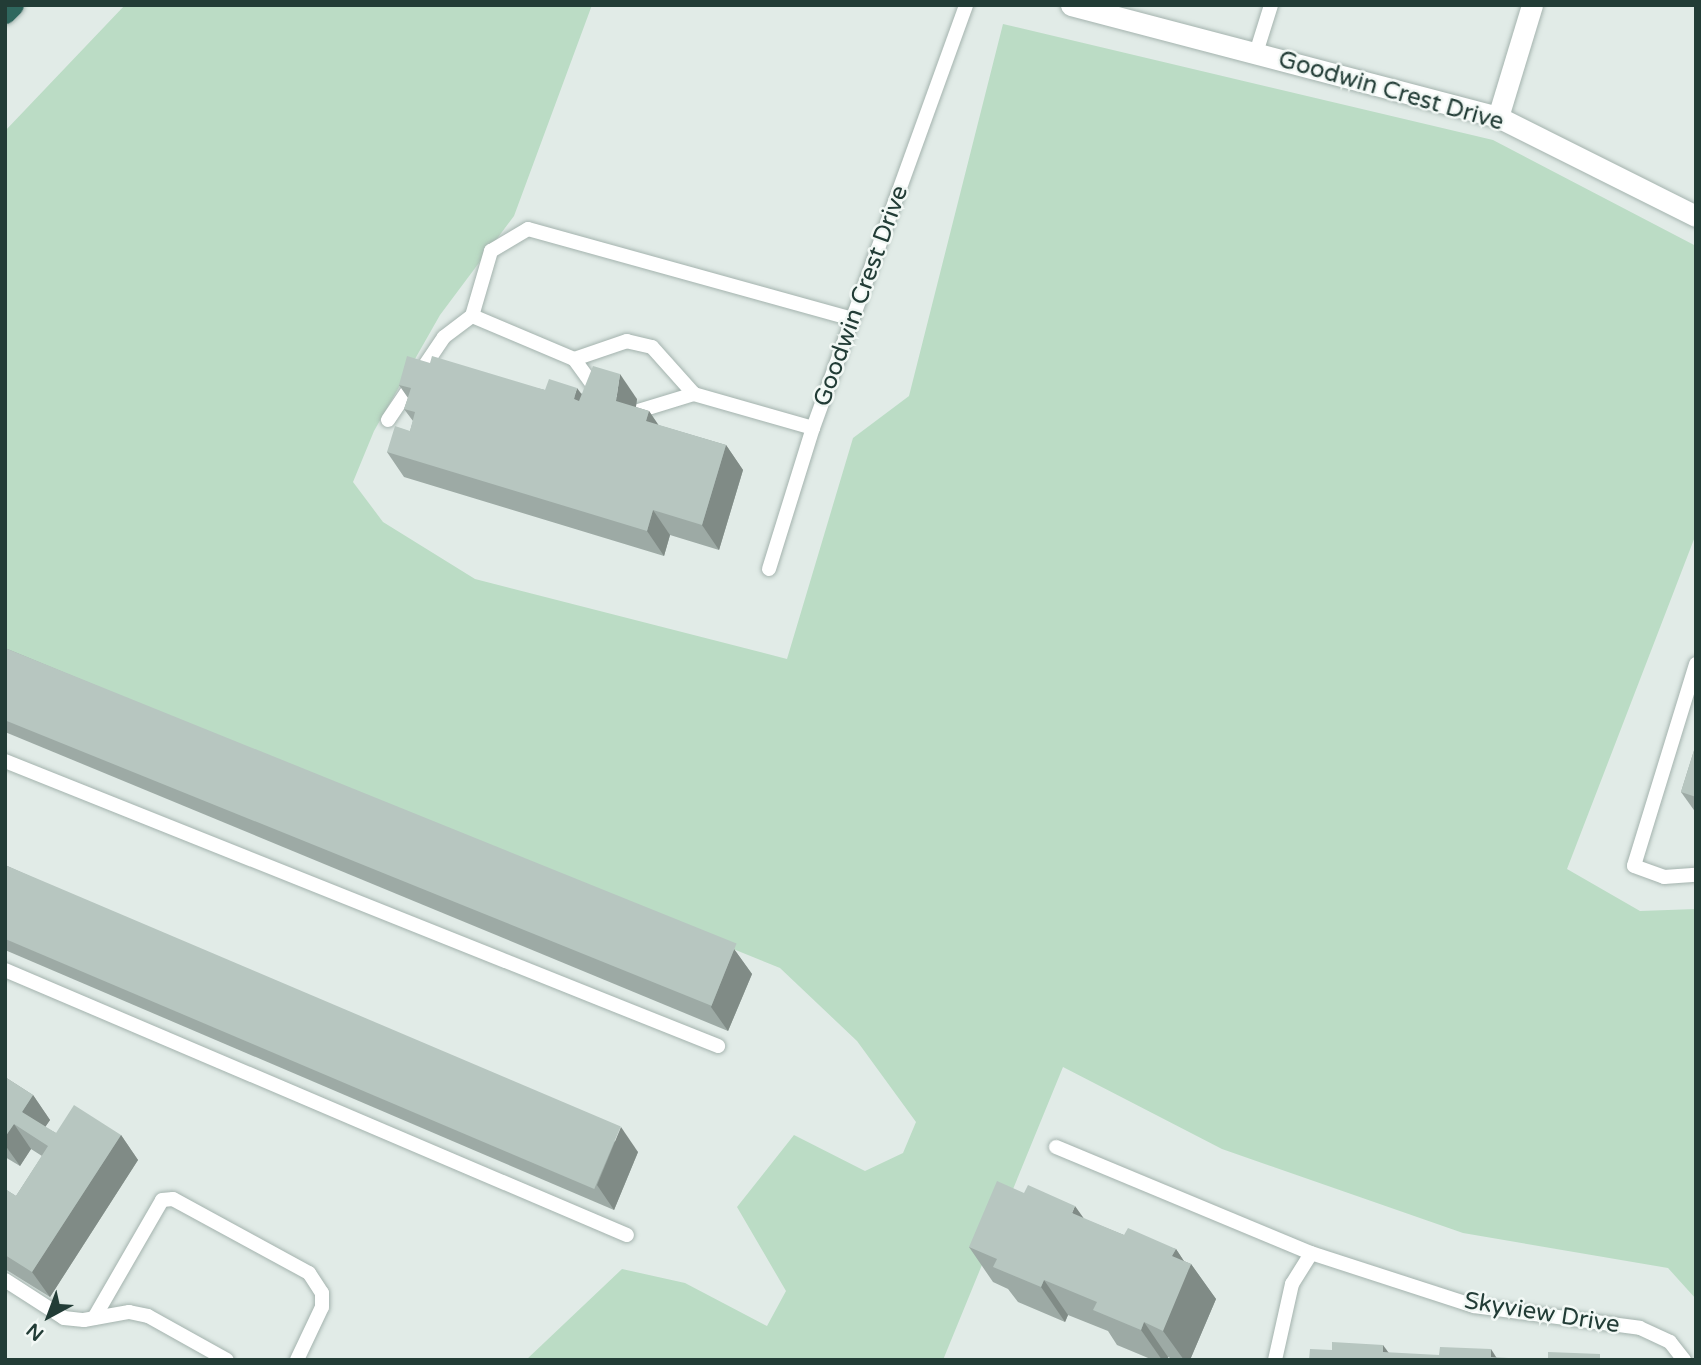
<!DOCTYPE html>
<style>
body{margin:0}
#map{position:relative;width:1701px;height:1365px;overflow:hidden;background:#e1ebe7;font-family:"Varela Round",sans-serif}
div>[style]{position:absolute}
.green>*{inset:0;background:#bbdcc5}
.roads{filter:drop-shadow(0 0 2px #a4b3ae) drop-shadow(0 0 2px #a4b3ae)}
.lane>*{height:14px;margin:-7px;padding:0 7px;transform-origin:7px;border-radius:7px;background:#fff}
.street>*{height:21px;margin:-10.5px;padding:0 10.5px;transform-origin:10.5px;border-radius:10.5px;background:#fff}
.highway>*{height:21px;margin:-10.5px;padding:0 10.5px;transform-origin:10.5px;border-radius:10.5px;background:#2f675e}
.wall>*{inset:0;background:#9daaa5}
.shaded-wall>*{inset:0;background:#808b86}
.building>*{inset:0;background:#b7c6c0;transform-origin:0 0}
span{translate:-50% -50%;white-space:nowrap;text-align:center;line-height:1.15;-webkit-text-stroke:5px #f2f8f5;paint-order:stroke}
.street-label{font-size:24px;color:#223c36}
.frame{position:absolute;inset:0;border:7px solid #223c36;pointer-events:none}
.north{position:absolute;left:14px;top:1281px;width:70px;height:70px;-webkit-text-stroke:5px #f2f8f5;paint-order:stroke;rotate:221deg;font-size:19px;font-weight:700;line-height:28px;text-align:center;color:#223c36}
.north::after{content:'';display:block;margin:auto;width:24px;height:32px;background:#223c36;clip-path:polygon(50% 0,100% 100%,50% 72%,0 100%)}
</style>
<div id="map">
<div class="green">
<i style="clip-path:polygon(125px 5px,592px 5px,514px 216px,440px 315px,374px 431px,353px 482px,383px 522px,475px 579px,787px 659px,853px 438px,909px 396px,1003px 24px,1493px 140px,1696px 246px,1696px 534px,1567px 869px,1640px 911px,1696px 909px,1696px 1299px,1668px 1268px,1463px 1233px,1222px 1149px,1063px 1067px,943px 1360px,526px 1360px,622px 1269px,685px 1283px,767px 1326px,786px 1291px,737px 1207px,794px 1135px,865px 1171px,903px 1153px,916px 1122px,857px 1041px,780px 968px,5px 654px,5px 131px)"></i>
</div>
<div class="roads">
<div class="lane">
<i style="left:1256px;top:53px;width:50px;rotate:-72.6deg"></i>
<i style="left:574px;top:359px;width:41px;rotate:54deg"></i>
<i style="left:635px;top:412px;width:62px;rotate:-17deg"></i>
<i style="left:388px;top:420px;width:100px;rotate:-56deg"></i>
<i style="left:444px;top:337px;width:35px;rotate:-37deg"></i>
<i style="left:813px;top:428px;width:450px;rotate:-70.1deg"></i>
<i style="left:769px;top:569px;width:148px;rotate:-72.7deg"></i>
<i style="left:813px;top:428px;width:124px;rotate:-164.1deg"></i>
<i style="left:694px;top:394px;width:63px;rotate:-131.8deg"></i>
<i style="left:652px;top:347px;width:26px;rotate:-167deg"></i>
<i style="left:627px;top:341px;width:56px;rotate:161.2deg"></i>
<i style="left:574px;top:359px;width:111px;rotate:-157.1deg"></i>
<i style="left:472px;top:316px;width:68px;rotate:-73.7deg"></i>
<i style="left:491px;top:251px;width:43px;rotate:-30.7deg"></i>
<i style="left:528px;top:229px;width:336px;rotate:15.5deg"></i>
<i style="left:1696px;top:664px;width:211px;rotate:107.1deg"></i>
<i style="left:1634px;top:866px;width:32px;rotate:20deg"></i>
<i style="left:1664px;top:877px;width:32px;rotate:-4deg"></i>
<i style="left:5px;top:761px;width:768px;rotate:21.79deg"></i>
<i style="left:5px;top:970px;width:676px;rotate:23.08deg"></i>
<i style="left:1056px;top:1147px;width:276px;rotate:22.6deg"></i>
<i style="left:1311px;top:1253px;width:171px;rotate:18deg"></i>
<i style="left:1474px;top:1306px;width:167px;rotate:7.5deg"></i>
<i style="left:1640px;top:1328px;width:33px;rotate:25deg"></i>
<i style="left:1670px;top:1342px;width:23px;rotate:52deg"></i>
<i style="left:5px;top:1280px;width:70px;rotate:32.8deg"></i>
<i style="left:64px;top:1318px;width:20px;rotate:6deg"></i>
<i style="left:84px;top:1320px;width:46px;rotate:-10.1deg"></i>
<i style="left:129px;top:1312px;width:19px;rotate:12deg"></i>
<i style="left:148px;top:1316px;width:90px;rotate:29.1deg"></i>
<i style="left:94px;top:1318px;width:136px;rotate:-60deg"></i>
<i style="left:162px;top:1200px;width:11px;rotate:-5deg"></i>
<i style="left:173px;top:1199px;width:155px;rotate:28.6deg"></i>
<i style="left:309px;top:1273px;width:24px;rotate:57deg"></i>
<i style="left:322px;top:1293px;width:14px;rotate:90deg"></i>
<i style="left:322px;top:1307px;width:59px;rotate:115.3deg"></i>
<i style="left:1275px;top:1360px;width:78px;rotate:-77.4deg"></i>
<i style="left:1292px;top:1284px;width:36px;rotate:-58deg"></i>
</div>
<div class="street">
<i style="left:1071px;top:5px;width:441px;rotate:14.7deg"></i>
<i style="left:1498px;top:117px;width:221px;rotate:26.6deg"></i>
<i style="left:1498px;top:117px;width:117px;rotate:-73.1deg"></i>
</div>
<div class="highway">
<i style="left:5px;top:13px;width:11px;rotate:-45deg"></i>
</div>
</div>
<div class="wall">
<i style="clip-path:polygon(430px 363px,545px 390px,637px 399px,636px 407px,649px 411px,658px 425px,726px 445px,743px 470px,719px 550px,670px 535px,664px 556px,404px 477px,387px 452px,410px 431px,413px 421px,404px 409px,408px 398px,399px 385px)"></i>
<i style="clip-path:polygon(5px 648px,734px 949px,752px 974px,728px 1031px,5px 732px)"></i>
<i style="clip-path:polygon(1696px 744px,1696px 813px,1681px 792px)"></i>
<i style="clip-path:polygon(5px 865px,638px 1152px,614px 1210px,5px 950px)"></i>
<i style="clip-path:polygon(5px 1077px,33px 1095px,50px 1120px,45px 1127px,56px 1133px,121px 1135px,138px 1160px,50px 1297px,5px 1269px,5px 1189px,16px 1196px,42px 1156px,31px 1149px,20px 1166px,5px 1157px)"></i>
<i style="clip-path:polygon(1084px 1219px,1124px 1235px,1176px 1249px,1184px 1261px,1191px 1264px,1216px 1299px,1190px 1360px,1175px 1360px,1168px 1357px,1167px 1360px,1153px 1360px,1117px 1345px,1108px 1331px,1068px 1315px,1065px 1322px,1018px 1302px,1008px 1289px,993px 1282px,969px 1247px)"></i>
</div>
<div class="shaded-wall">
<i style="clip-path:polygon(620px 374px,637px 399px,633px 425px,616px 401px)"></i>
<i style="clip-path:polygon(577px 388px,595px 412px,574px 399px)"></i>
<i style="clip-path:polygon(649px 411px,666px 436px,646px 421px)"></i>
<i style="clip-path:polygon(726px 445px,743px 470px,719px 550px,702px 525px)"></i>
<i style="clip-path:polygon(653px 510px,670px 535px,664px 556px,647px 531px)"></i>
<i style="clip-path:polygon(734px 949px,752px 974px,728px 1031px,711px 1007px)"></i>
<i style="clip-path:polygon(33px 1095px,50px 1120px,39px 1136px,22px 1112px)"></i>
<i style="clip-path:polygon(14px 1124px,31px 1149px,20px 1166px,5px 1145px,5px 1137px)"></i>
<i style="clip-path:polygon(621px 1127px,638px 1152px,614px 1210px,597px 1185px)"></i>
<i style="clip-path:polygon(121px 1135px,138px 1160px,50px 1297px,32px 1272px)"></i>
<i style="clip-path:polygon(1075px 1206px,1100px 1241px,1072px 1213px)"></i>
<i style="clip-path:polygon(1176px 1249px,1189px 1269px,1191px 1264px,1216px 1299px,1190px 1360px,1184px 1360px,1163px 1331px,1172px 1256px)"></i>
<i style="clip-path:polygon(1044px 1280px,1068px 1315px,1065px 1322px,1041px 1287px)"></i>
<i style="clip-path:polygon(1144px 1322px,1168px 1357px,1167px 1360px,1162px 1360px,1141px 1330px)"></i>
<i style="clip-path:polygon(1383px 1345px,1394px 1360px,1383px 1352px)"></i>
<i style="clip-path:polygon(1491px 1349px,1498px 1360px,1491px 1357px)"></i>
</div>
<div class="building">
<i style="clip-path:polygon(407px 356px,430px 363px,432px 356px,545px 390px,549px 379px,577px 388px,574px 399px,579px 401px,593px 366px,620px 374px,616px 401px,649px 411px,646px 421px,726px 445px,702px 525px,653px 510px,647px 531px,387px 452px,395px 426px,410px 431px,415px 412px,404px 409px,411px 388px,399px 385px)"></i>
<i style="left:5px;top:648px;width:789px;height:67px;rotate:22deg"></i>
<i style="clip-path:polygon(1696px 744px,1696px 797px,1681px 792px)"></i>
<i style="left:5px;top:865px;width:669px;height:68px;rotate:23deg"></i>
<i style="clip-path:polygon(5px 1077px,33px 1095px,22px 1112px,56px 1133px,74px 1105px,121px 1135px,32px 1272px,5px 1255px,5px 1189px,16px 1196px,48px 1146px,14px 1124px,5px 1137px)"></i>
<i style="clip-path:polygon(997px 1181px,1024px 1193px,1028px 1185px,1075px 1206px,1072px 1213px,1124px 1235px,1128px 1228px,1176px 1249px,1172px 1256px,1191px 1264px,1163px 1331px,1144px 1322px,1141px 1330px,1093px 1310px,1097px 1302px,1044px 1280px,1041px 1287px,993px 1267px,997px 1259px,969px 1247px)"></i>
<i style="clip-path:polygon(1332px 1342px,1383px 1345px,1383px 1352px,1439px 1355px,1440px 1347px,1491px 1349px,1491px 1357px,1543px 1360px,1309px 1360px,1310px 1349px,1332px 1350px)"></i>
<i style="clip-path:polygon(1548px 1352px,1600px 1354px,1600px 1360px,1548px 1360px)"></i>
</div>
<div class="street-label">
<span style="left:1391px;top:91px;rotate:16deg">Goodwin Crest Drive</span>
<span style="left:861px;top:296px;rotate:-70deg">Goodwin Crest Drive</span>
<span style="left:1542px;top:1313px;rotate:9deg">Skyview Drive</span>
</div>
<div class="frame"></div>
<div class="north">N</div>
</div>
